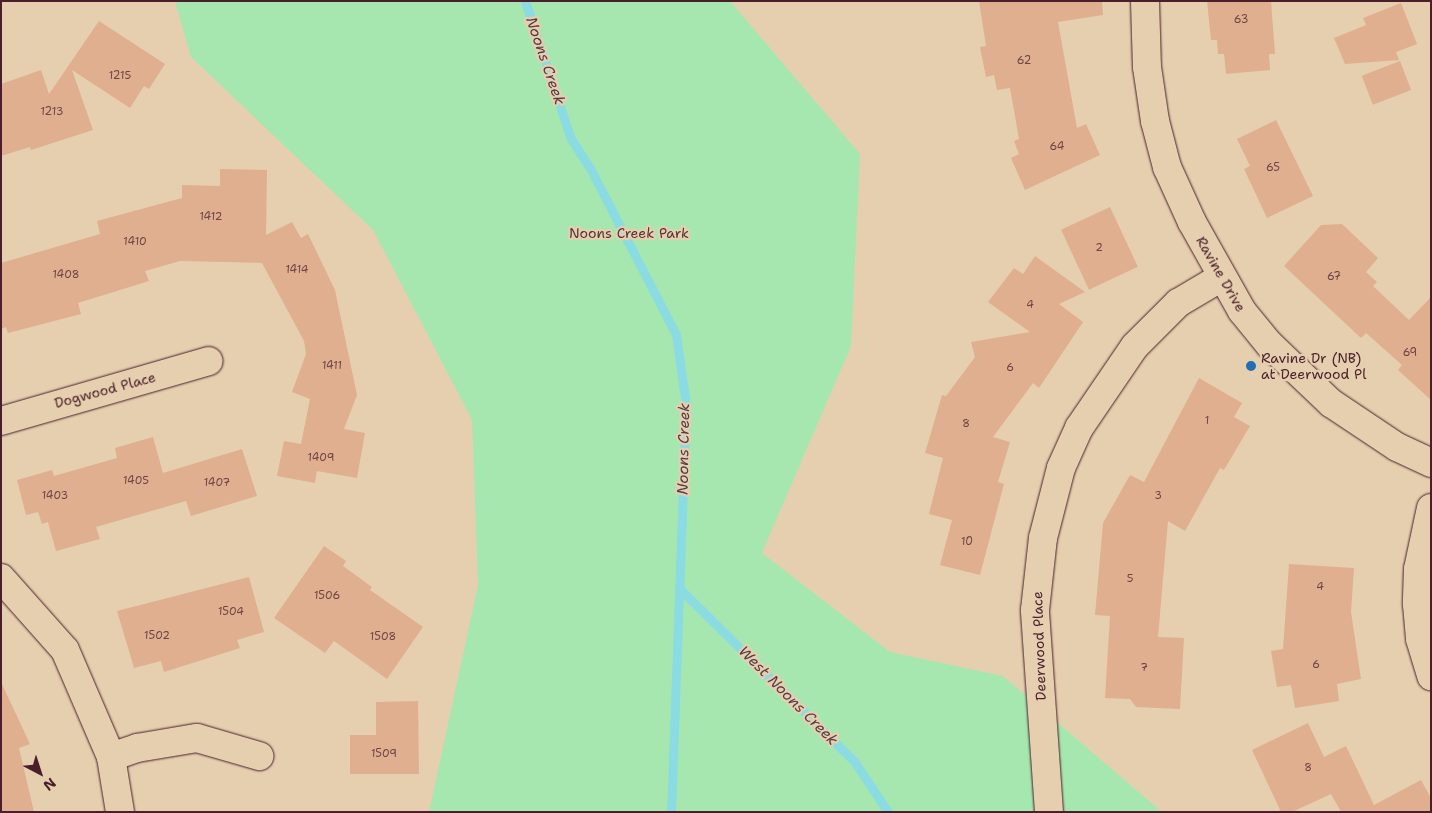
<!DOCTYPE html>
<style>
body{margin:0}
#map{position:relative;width:1432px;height:813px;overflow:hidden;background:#e6cfaf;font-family:"Shantell Sans",sans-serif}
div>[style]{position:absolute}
.green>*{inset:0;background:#a6e7b0}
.stream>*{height:9px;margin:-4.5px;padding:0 4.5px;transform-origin:4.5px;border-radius:4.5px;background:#8adce2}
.building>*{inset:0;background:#dfaf90;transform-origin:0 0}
.roads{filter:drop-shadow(0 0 1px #4a1f2b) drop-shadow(0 0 1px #4a1f2b)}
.minor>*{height:28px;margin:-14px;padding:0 14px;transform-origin:14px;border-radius:14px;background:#e6cfaf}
.dots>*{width:14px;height:14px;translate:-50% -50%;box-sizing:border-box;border:2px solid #e6cfaf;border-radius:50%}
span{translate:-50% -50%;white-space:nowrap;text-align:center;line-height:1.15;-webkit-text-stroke:4.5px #e6cfaf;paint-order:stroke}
.number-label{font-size:11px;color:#6f4344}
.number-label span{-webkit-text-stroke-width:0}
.park-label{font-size:14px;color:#533338}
.street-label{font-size:14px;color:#4a1f2b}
.poi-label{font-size:14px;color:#4a1f2b}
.left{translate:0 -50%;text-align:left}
.water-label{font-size:15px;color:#543b46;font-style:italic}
.frame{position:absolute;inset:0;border:2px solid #4a1f2b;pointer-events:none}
.north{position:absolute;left:15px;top:748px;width:50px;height:50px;-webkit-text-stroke:4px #e6cfaf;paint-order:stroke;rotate:140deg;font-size:14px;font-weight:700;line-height:20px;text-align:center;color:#4a1f2b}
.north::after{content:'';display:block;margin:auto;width:18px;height:22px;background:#4a1f2b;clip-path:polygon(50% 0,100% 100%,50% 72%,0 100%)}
</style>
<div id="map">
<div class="green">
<i style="clip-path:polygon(175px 1px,730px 1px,860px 154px,851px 346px,762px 553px,890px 652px,1003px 676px,1162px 812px,429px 812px,478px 585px,472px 420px,373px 230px,191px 57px)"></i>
</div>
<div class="stream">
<i style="left:525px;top:1px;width:145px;rotate:71.6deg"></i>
<i style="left:571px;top:139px;width:37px;rotate:57deg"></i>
<i style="left:591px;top:170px;width:186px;rotate:62.7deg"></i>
<i style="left:676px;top:335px;width:70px;rotate:81.8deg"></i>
<i style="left:686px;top:404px;width:408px;rotate:92.1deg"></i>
<i style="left:679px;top:588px;width:246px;rotate:44.7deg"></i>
<i style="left:854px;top:761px;width:61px;rotate:56.3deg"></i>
</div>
<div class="building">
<i style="clip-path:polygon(979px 1px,1102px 1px,1103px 15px,1058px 22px,1077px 128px,1086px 124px,1100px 155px,1025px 190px,1011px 158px,1019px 154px,1014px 141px,1019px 139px,1010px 88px,997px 90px,994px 75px,986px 77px,980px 47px,986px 46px)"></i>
<i style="clip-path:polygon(1207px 1px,1271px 1px,1275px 54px,1269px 54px,1270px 70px,1226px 74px,1224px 54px,1218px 54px,1217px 40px,1211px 40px)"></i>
<i style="clip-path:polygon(1401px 3px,1417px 44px,1396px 52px,1399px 60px,1345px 64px,1334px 38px,1366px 25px,1363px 18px)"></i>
<i style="clip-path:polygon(99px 21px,165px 64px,149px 89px,144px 86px,130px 108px,72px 70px,93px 130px,31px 150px,30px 147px,1px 156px,1px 84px,41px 70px,49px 94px)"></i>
<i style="left:1400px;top:61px;width:31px;height:41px;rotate:69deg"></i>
<i style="clip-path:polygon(1276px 120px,1313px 196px,1267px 218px,1244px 169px,1250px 166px,1237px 139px)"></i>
<i style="clip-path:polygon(220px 169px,267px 170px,266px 235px,292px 222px,301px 238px,308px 234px,335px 290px,357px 395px,344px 429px,365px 433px,357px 478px,317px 471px,315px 483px,277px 476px,284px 441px,301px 444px,310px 399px,292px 392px,306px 354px,304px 341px,262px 263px,180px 261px,145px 271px,149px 281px,78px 303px,81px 314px,8px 333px,6px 327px,1px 329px,1px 263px,100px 234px,97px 221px,182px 198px,182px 185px,220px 186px)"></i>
<i style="left:1110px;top:207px;width:66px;height:54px;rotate:65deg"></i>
<i style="clip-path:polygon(1342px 224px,1378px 258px,1366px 272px,1377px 282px,1373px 286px,1409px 320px,1431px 297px,1431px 400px,1398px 370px,1402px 365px,1366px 333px,1361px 338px,1284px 266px,1321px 225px)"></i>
<i style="clip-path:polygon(1035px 256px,1085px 292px,1059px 304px,1083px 322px,1039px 388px,1033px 383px,993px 437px,1010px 442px,998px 482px,1004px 484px,980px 575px,940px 565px,952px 520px,929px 514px,943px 458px,925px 453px,942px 395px,946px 396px,975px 357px,971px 342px,1030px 332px,988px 302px,1014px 268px,1023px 274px)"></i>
<i style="clip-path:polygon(1199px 378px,1242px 403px,1234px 417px,1250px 426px,1224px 470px,1220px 468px,1185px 531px,1168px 521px,1158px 637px,1184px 638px,1180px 709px,1136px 707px,1130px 699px,1105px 698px,1110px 616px,1095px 615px,1103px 523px,1130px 475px,1144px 482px)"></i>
<i style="clip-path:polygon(153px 437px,163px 473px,242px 449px,257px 496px,191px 516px,186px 501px,96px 527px,100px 539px,56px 551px,48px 522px,42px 524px,38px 512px,26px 515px,17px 480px,52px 470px,54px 476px,117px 458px,115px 448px)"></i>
<i style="clip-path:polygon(324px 546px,346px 561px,343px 566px,372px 587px,370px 590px,423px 627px,387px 679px,334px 641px,325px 653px,274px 618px)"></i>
<i style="clip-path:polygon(1289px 564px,1354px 568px,1351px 612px,1361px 679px,1337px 684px,1339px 701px,1295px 708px,1291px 685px,1277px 687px,1271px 651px,1283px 649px)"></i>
<i style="clip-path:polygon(249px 577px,264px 632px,237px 640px,240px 648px,164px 672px,161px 661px,134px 668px,117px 611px)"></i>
<i style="clip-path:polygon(1px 682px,30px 744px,19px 748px,34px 812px,1px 812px)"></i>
<i style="clip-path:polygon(418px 701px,419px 774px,350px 774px,350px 735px,376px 735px,376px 702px)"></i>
<i style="clip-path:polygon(1308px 723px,1324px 757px,1346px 746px,1374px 805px,1421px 780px,1431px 798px,1431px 812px,1341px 812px,1331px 794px,1292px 812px,1281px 812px,1252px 750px)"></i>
</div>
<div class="roads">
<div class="minor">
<i style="left:1145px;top:1px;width:66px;rotate:88.3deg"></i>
<i style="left:1147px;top:67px;width:55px;rotate:81.6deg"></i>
<i style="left:1155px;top:121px;width:48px;rotate:75.4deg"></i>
<i style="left:1167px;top:167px;width:60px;rotate:65.6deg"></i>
<i style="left:1192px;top:222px;width:102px;rotate:60.7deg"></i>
<i style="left:1242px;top:311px;width:43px;rotate:50.7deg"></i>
<i style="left:1269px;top:344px;width:86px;rotate:43.6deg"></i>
<i style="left:1331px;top:403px;width:79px;rotate:33.7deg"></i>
<i style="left:1397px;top:447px;width:38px;rotate:25deg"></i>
<i style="left:1px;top:421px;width:216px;rotate:-16.1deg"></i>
<i style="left:1431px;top:508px;width:62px;rotate:102deg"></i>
<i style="left:1418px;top:569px;width:35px;rotate:92deg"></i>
<i style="left:1417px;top:604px;width:35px;rotate:85deg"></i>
<i style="left:1420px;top:639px;width:39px;rotate:73deg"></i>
<i style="left:1px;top:578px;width:96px;rotate:48.4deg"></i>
<i style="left:65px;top:650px;width:116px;rotate:66.7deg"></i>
<i style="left:111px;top:757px;width:56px;rotate:80.7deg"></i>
<i style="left:111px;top:757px;width:28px;rotate:-19deg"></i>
<i style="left:137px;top:748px;width:61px;rotate:-9.5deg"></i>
<i style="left:197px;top:738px;width:65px;rotate:16.2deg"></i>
<i style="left:1049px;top:812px;width:202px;rotate:-94deg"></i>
<i style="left:1035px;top:610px;width:72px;rotate:-83.7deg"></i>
<i style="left:1043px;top:538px;width:72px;rotate:-75.6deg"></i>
<i style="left:1061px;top:468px;width:44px;rotate:-65.8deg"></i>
<i style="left:1079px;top:428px;width:99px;rotate:-55.7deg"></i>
<i style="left:1135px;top:346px;width:61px;rotate:-45deg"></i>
<i style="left:1178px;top:303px;width:51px;rotate:-30.6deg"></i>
</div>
</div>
<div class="dots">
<i style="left:1251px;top:366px;background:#1f6fb2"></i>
</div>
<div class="number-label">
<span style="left:1241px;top:20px">63</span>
<span style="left:1024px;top:61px">62</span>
<span style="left:120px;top:76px">1215</span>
<span style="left:52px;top:112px">1213</span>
<span style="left:1057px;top:147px">64</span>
<span style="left:1273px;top:168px">65</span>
<span style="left:211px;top:217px">1412</span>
<span style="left:135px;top:242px">1410</span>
<span style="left:1099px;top:248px">2</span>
<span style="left:297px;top:270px">1414</span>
<span style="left:66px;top:275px">1408</span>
<span style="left:1334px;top:277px">67</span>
<span style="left:1030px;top:305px">4</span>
<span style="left:1410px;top:353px">69</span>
<span style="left:332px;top:366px">1411</span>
<span style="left:1010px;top:368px">6</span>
<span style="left:1207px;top:421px">1</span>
<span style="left:966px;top:424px">8</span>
<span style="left:321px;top:458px">1409</span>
<span style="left:136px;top:481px">1405</span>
<span style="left:217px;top:483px">1407</span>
<span style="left:55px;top:496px">1403</span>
<span style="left:1158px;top:496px">3</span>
<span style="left:967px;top:542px">10</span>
<span style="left:1130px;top:579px">5</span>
<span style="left:1320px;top:587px">4</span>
<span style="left:327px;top:596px">1506</span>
<span style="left:231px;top:612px">1504</span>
<span style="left:157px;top:636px">1502</span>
<span style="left:383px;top:637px">1508</span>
<span style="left:1316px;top:665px">6</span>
<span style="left:1144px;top:668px">7</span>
<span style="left:384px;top:754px">1509</span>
<span style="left:1308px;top:768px">8</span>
</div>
<div class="park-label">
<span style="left:629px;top:233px">Noons Creek Park</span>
</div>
<div class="street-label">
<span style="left:1221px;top:274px;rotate:60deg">Ravine Drive</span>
<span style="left:105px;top:390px;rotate:-15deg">Dogwood Place</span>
<span style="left:1039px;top:646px;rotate:-92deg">Deerwood Place</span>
</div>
<div class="poi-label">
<span class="left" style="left:1261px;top:366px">Ravine Dr (NB)<br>at Deerwood Pl</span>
</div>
<div class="water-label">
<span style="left:545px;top:61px;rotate:71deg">Noons Creek</span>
<span style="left:684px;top:449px;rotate:-89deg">Noons Creek</span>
<span style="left:788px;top:696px;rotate:45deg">West Noons Creek</span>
</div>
<div class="frame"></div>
<div class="north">N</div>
</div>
